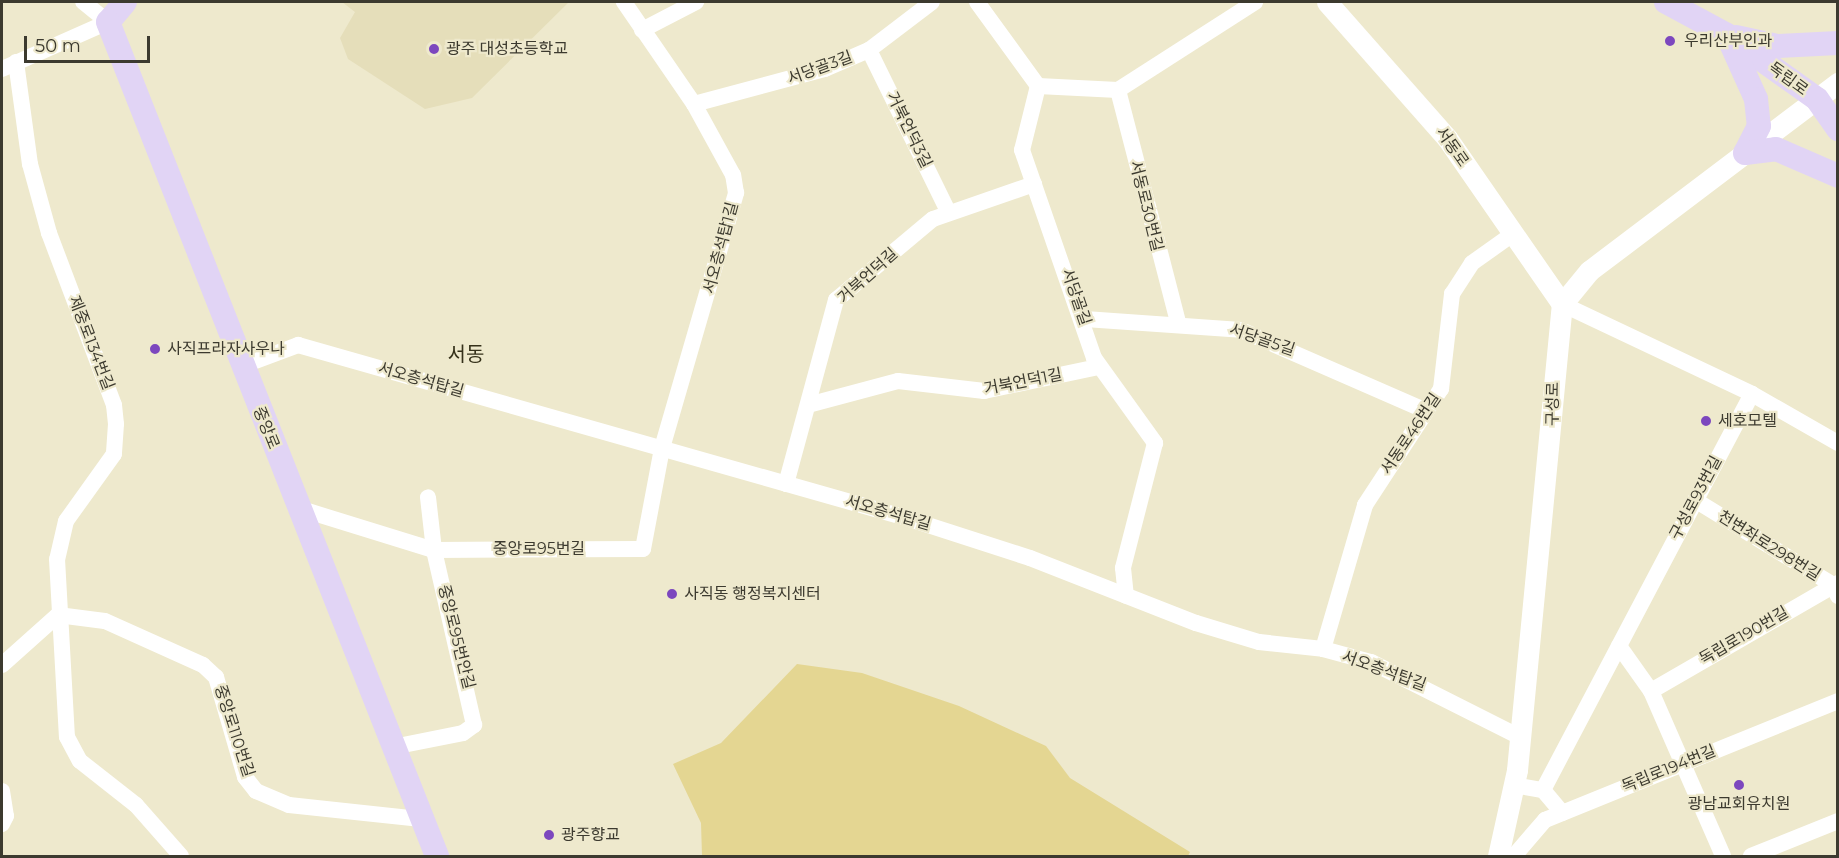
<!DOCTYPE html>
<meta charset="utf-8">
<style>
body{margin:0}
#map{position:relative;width:1839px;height:858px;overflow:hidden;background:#eee9cd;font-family:Montserrat,"Noto Sans KR",sans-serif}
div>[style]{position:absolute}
.built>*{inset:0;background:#e5deba}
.green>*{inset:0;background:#e4d692}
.minor>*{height:16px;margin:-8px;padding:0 8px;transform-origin:8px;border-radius:8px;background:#fff}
.tertiary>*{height:21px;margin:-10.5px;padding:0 10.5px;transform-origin:10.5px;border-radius:10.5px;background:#fff}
.secondary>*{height:24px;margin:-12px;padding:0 12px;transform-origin:12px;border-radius:12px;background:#e1d4f5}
.dots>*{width:16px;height:16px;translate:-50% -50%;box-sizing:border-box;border:3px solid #eee9cd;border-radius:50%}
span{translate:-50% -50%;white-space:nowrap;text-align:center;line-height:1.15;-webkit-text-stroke:4.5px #eee9cd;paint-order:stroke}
.poi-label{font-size:16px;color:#3c3a2f}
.left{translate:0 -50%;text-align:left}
.street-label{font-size:16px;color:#3c3a2f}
.quarter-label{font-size:20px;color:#35311a}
.frame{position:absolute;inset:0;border:3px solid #3c3a2f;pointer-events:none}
.scale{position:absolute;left:24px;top:36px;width:126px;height:27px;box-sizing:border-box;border:3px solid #3c3a2f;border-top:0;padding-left:8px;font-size:18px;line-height:21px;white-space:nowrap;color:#3c3a2f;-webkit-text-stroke:4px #eee9cd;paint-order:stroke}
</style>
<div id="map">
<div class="built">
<i style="clip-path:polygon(342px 2px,569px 2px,472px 98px,425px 109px,348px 59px,340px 38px,355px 12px)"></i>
</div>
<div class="green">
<i style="clip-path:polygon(797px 664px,862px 673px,959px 706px,1046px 746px,1070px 778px,1190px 852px,1188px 856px,702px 856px,701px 823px,673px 764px,721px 743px)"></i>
</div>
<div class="minor">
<i style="left:977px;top:2px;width:104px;rotate:54deg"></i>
<i style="left:1038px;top:86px;width:66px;rotate:104deg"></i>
<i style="left:1022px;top:150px;width:220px;rotate:70.9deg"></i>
<i style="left:1094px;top:358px;width:105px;rotate:54.3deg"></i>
<i style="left:1155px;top:443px;width:129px;rotate:104.4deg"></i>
<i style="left:1123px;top:568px;width:28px;rotate:84deg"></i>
<i style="left:642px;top:30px;width:61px;rotate:-27.4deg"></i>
<i style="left:869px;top:50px;width:179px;rotate:63.9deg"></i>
<i style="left:16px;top:62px;width:103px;rotate:82.2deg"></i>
<i style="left:30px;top:164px;width:72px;rotate:74.6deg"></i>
<i style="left:49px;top:233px;width:184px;rotate:69.3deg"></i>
<i style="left:114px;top:405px;width:19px;rotate:84deg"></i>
<i style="left:116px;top:424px;width:30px;rotate:94deg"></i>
<i style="left:114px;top:454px;width:82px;rotate:125.6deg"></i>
<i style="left:66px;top:521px;width:39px;rotate:103deg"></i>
<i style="left:57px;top:559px;width:178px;rotate:86.8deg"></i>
<i style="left:67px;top:737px;width:27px;rotate:62deg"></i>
<i style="left:80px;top:761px;width:71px;rotate:38.2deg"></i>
<i style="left:136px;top:805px;width:68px;rotate:48.6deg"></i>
<i style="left:2px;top:69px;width:116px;rotate:-23.9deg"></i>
<i style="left:108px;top:22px;width:32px;rotate:-141deg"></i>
<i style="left:1038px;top:86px;width:80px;rotate:2.9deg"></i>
<i style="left:694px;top:104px;width:136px;rotate:-15deg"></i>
<i style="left:825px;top:69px;width:48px;rotate:-23.4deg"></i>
<i style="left:869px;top:50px;width:79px;rotate:-37.3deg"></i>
<i style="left:1562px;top:304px;width:210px;rotate:25.3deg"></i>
<i style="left:1752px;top:394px;width:99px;rotate:29.7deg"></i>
<i style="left:1085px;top:319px;width:156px;rotate:4deg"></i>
<i style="left:1241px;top:330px;width:202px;rotate:23.6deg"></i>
<i style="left:1178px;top:322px;width:240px;rotate:-104.5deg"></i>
<i style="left:1118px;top:90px;width:163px;rotate:-32.7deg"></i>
<i style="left:242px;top:366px;width:60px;rotate:-20.6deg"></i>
<i style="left:298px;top:345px;width:629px;rotate:15.87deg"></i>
<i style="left:903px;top:517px;width:133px;rotate:17.9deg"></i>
<i style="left:1030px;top:558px;width:178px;rotate:21.4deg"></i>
<i style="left:1196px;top:623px;width:66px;rotate:16.8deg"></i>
<i style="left:1259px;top:642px;width:64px;rotate:6.2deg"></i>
<i style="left:1323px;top:649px;width:50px;rotate:15.2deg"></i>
<i style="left:1371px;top:662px;width:167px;rotate:26.7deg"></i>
<i style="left:808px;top:405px;width:93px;rotate:-14.9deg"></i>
<i style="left:898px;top:381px;width:87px;rotate:6.6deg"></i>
<i style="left:984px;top:391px;width:116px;rotate:-11.9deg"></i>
<i style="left:786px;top:484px;width:191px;rotate:-74.8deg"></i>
<i style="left:836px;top:300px;width:126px;rotate:-39.9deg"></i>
<i style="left:933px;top:219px;width:107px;rotate:-19.1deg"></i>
<i style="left:1695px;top:500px;width:162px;rotate:31.6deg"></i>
<i style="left:1833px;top:585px;width:12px;rotate:66deg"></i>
<i style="left:298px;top:508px;width:142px;rotate:17.2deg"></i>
<i style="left:434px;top:550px;width:209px;rotate:-0.3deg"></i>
<i style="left:643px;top:549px;width:103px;rotate:-79.3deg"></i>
<i style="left:662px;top:448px;width:266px;rotate:-73.8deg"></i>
<i style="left:736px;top:193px;width:18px;rotate:-99deg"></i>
<i style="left:733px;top:175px;width:81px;rotate:-118.8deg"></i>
<i style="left:694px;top:104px;width:124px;rotate:-124.5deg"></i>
<i style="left:1619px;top:646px;width:55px;rotate:54.6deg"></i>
<i style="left:1651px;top:691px;width:180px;rotate:66.4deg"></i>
<i style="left:1323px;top:649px;width:150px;rotate:-73.7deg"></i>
<i style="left:1365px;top:505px;width:139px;rotate:-56.8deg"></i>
<i style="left:1441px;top:389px;width:96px;rotate:-83.4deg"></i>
<i style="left:1452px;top:294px;width:37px;rotate:-57deg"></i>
<i style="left:1472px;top:263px;width:47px;rotate:-35.4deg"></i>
<i style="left:2px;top:665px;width:75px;rotate:-41.8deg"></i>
<i style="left:58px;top:615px;width:47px;rotate:7.3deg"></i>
<i style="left:105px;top:621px;width:107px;rotate:24.2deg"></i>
<i style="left:203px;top:665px;width:18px;rotate:43deg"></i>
<i style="left:216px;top:677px;width:104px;rotate:73.8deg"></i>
<i style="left:245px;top:777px;width:18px;rotate:52deg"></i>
<i style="left:256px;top:791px;width:36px;rotate:23deg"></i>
<i style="left:289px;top:805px;width:133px;rotate:6.1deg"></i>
<i style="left:1651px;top:691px;width:216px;rotate:-30deg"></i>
<i style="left:393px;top:747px;width:71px;rotate:-11.3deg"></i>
<i style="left:463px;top:733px;width:14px;rotate:-36deg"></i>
<i style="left:474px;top:725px;width:180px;rotate:-102.9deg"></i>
<i style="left:434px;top:550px;width:53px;rotate:-96.5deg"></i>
<i style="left:1514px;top:785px;width:29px;rotate:10deg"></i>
<i style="left:1543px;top:790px;width:30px;rotate:50deg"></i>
<i style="left:1543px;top:790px;width:448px;rotate:-62.2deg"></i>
<i style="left:2px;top:791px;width:25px;rotate:81deg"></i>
<i style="left:6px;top:816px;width:9px;rotate:117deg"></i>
<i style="left:1514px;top:856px;width:48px;rotate:-49.3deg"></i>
<i style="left:1545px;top:820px;width:316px;rotate:-22.1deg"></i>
<i style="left:1751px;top:856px;width:94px;rotate:-21.9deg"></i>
</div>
<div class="tertiary">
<i style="left:1327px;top:2px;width:181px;rotate:48.6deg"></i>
<i style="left:1447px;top:138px;width:202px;rotate:55.3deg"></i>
<i style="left:1498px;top:856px;width:88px;rotate:-77.5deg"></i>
<i style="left:1517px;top:770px;width:468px;rotate:-84.5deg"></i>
<i style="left:1562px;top:304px;width:43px;rotate:-50.7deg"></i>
<i style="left:1589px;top:271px;width:312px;rotate:-37.1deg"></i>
</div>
<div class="secondary">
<i style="left:125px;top:2px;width:26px;rotate:130deg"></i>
<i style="left:108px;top:22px;width:897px;rotate:68.47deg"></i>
<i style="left:1666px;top:2px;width:69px;rotate:28.4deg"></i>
<i style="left:1727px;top:35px;width:110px;rotate:35.4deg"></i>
<i style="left:1817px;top:99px;width:37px;rotate:55deg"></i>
<i style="left:1736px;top:37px;width:43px;rotate:12.1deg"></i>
<i style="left:1778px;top:46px;width:60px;rotate:-2.9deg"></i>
<i style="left:1729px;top:39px;width:66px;rotate:65.8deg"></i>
<i style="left:1756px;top:99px;width:27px;rotate:84deg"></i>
<i style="left:1759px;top:126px;width:30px;rotate:117deg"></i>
<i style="left:1745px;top:153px;width:31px;rotate:-7deg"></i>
<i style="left:1776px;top:149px;width:68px;rotate:23.5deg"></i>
</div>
<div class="dots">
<i style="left:1670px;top:41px;background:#7c47be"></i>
<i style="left:434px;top:49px;background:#7c47be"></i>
<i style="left:155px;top:349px;background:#7c47be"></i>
<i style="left:1706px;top:421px;background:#7c47be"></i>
<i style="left:672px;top:594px;background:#7c47be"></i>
<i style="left:1739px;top:785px;background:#7c47be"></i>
<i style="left:549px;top:835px;background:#7c47be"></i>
</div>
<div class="poi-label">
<span class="left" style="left:1684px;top:41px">우리산부인과</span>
<span class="left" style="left:446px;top:49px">광주 대성초등학교</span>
<span class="left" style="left:167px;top:349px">사직프라자사우나</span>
<span class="left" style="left:1718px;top:421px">세호모텔</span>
<span class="left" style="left:684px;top:594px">사직동 행정복지센터</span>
<span style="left:1739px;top:804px">광남교회유치원</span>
<span class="left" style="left:561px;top:835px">광주향교</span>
</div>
<div class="street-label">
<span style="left:820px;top:68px;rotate:-20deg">서당골3길</span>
<span style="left:1788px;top:79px;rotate:36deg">독립로</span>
<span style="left:909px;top:130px;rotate:64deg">거북언덕3길</span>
<span style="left:1452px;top:147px;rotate:55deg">서동로</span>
<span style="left:1146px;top:206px;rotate:76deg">서동로30번길</span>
<span style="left:721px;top:248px;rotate:-75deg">서오층석탑1길</span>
<span style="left:868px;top:276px;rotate:-42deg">거북언덕길</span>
<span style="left:1076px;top:297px;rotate:71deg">서당골길</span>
<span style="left:1262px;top:340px;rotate:19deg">서당골5길</span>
<span style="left:91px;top:343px;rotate:69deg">제중로134번길</span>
<span style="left:421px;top:380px;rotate:16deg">서오층석탑길</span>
<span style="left:1023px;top:382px;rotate:-11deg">거북언덕1길</span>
<span style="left:1553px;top:404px;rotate:-89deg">구성로</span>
<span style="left:266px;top:428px;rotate:68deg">중앙로</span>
<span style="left:1411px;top:434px;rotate:-56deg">서동로46번길</span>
<span style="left:1696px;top:498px;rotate:-62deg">구성로93번길</span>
<span style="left:888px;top:513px;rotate:16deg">서오층석탑길</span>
<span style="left:1769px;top:546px;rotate:32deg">천변좌로298번길</span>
<span style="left:539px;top:549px">중앙로95번길</span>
<span style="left:1744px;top:636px;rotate:-30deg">독립로190번길</span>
<span style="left:456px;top:637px;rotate:76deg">중앙로95번안길</span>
<span style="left:1384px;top:671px;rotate:20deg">서오층석탑길</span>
<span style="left:234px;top:731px;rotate:72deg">중앙로110번길</span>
<span style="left:1669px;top:769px;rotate:-22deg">독립로194번길</span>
</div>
<div class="quarter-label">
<span style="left:466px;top:354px">서동</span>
</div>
<div class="frame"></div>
<div class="scale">50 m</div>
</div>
